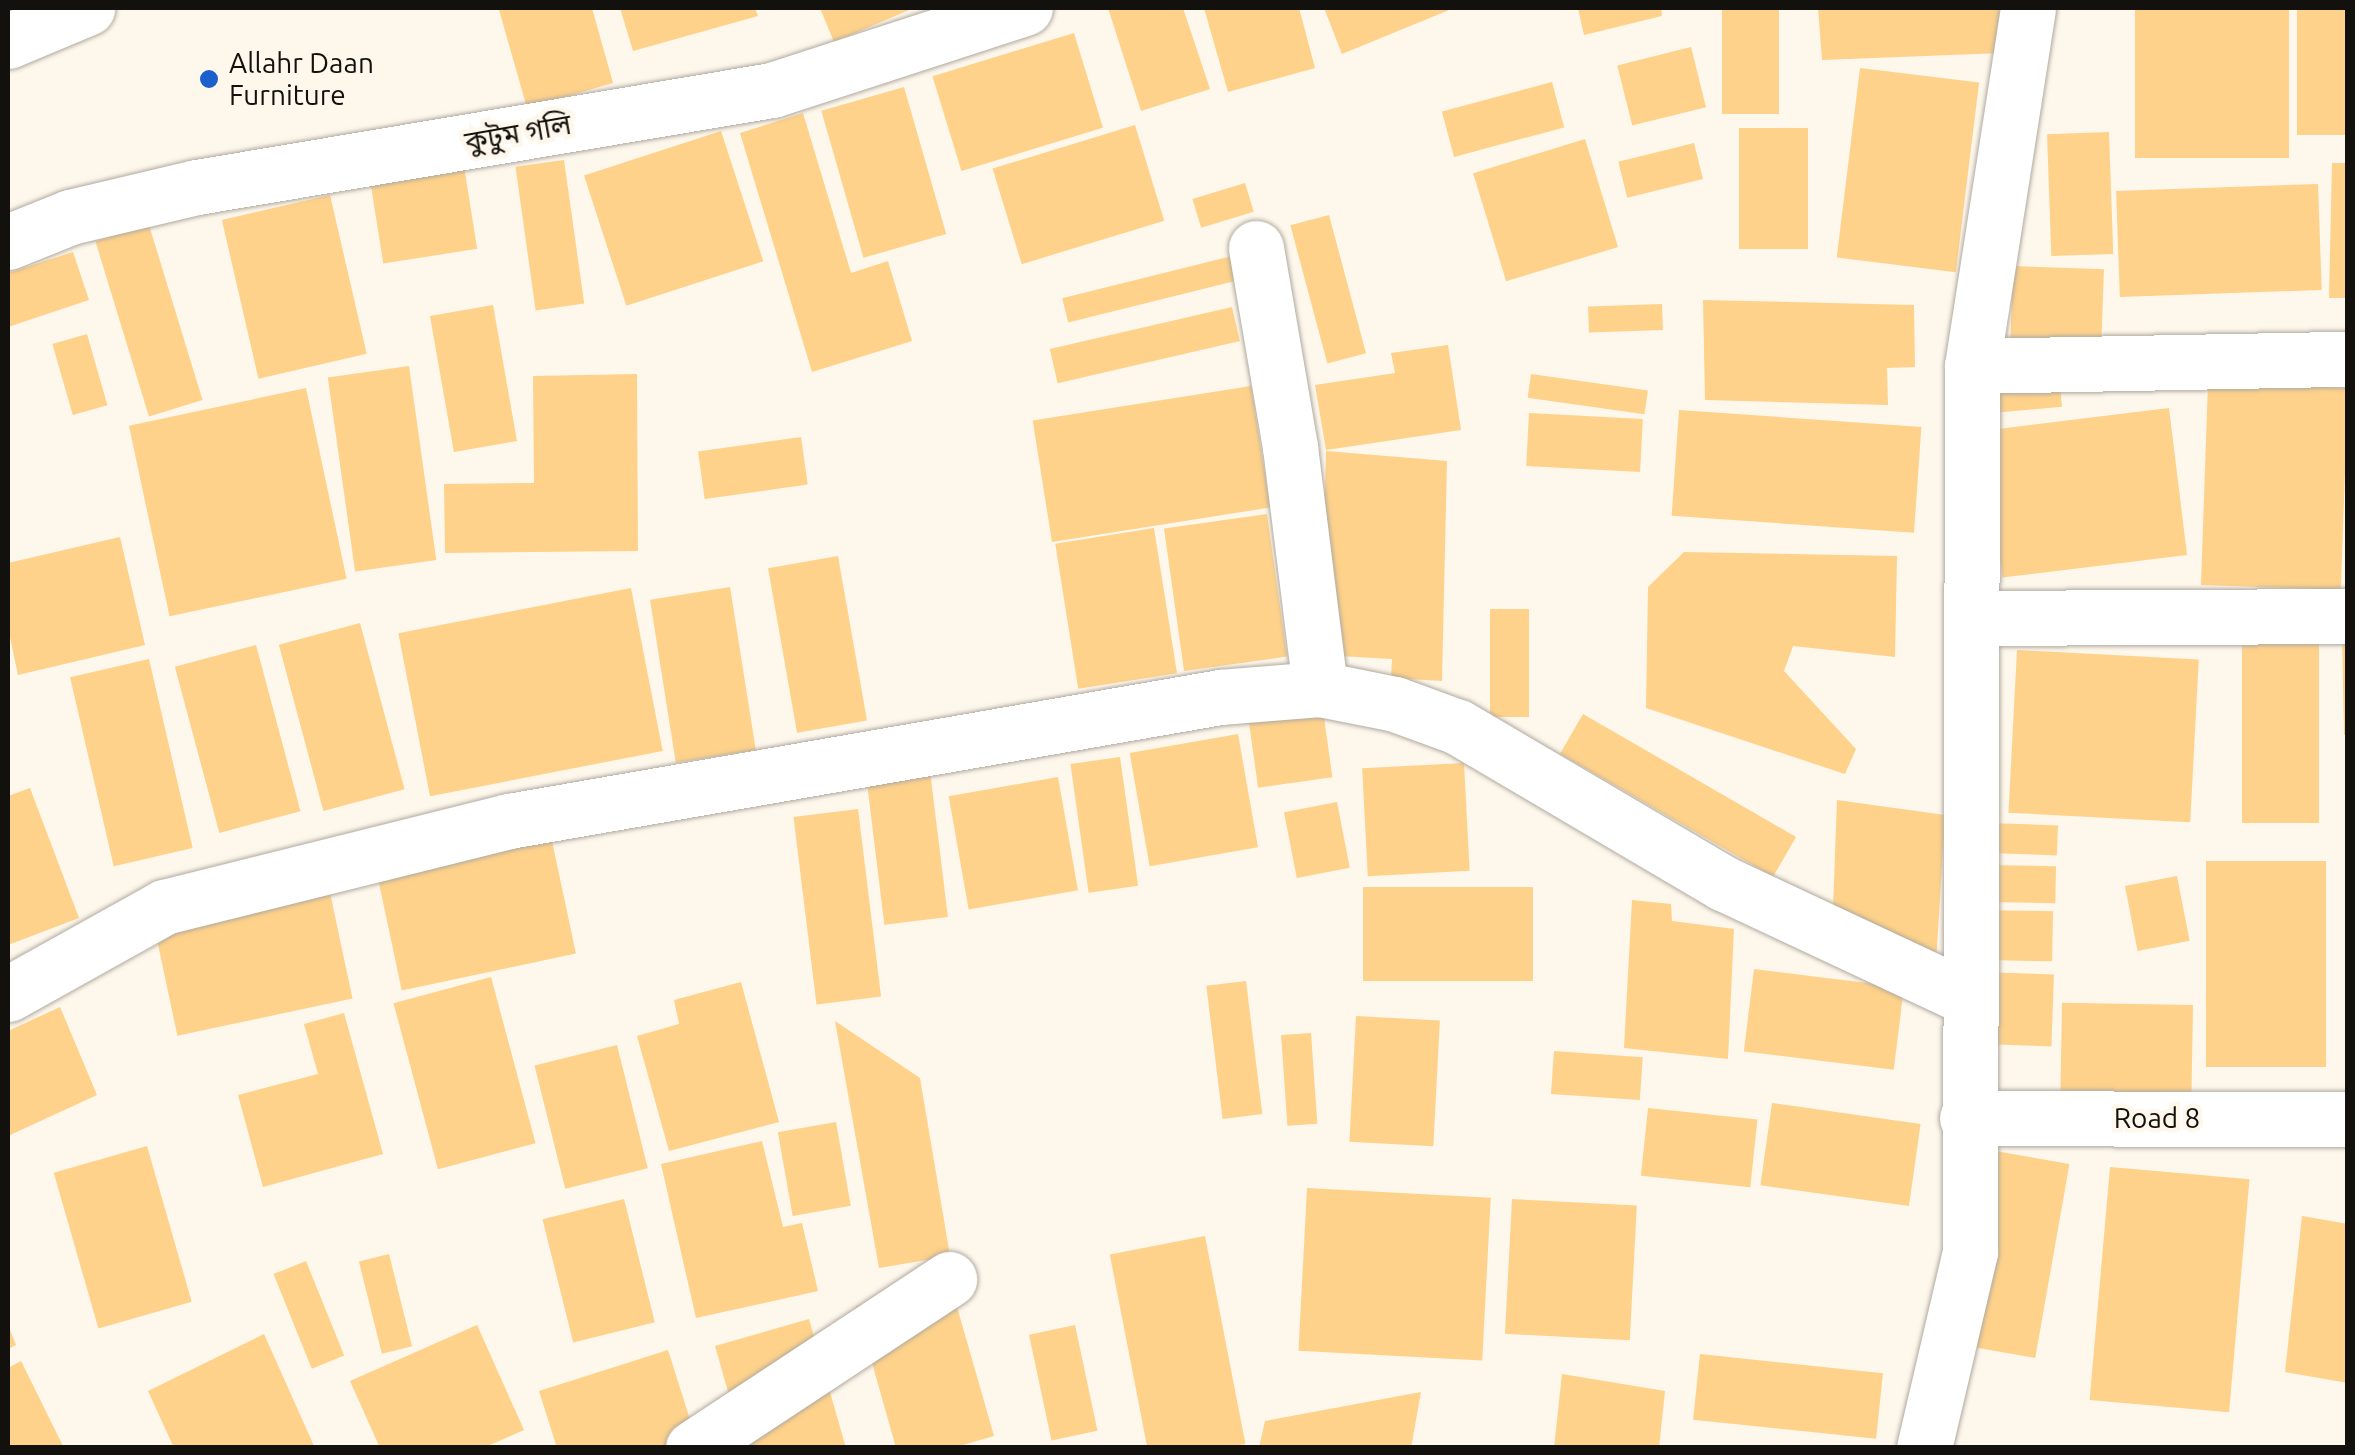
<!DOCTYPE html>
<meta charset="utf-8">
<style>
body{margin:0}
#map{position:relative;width:2355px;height:1455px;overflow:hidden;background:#fef7ec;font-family:Ubuntu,"Noto Sans Bengali",sans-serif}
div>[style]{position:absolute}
.building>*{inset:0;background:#fed28a;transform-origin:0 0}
.roads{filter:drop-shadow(0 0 2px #b0a99f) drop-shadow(0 0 2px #b0a99f)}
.minor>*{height:55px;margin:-27.5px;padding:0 27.5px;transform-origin:27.5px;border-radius:27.5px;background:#fff}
.dots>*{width:28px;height:28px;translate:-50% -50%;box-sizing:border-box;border:5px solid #fef7ec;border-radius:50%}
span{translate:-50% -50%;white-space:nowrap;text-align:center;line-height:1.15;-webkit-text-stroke:9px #fef7ec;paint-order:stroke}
.poi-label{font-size:28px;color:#13110d}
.left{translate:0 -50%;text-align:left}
.street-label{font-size:28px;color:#13110d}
.frame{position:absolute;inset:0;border:10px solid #13110d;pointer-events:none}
</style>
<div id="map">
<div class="building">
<i style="clip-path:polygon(509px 8px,592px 8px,613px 83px,527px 108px,499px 10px)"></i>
<i style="clip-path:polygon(620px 8px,755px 8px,758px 16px,633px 51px)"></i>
<i style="clip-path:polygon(820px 8px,914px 8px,834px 42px)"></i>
<i style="clip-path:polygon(1108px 8px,1183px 8px,1210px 89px,1141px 111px)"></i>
<i style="clip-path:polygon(1204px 8px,1299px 8px,1315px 68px,1228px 92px)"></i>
<i style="clip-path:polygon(1324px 8px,1454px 8px,1342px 54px)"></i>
<i style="clip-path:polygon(1578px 8px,1661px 8px,1662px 16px,1584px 35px)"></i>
<i style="left:1722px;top:8px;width:57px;height:106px"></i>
<i style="clip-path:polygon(1818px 8px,1999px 8px,2002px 53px,1822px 60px)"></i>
<i style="left:2135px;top:8px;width:154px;height:150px"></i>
<i style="left:2297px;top:8px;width:51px;height:127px"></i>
<i style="left:1074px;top:33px;width:99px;height:148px;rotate:73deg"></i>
<i style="left:1691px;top:47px;width:62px;height:76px;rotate:76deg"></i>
<i style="left:1860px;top:68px;width:120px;height:191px;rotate:7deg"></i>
<i style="left:1552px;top:82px;width:47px;height:114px;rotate:75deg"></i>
<i style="left:904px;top:87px;width:153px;height:86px;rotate:74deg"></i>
<i style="clip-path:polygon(803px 113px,851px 273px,888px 261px,912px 341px,812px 372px,740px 133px)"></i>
<i style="left:1135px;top:125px;width:100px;height:149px;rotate:73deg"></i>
<i style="left:1808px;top:128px;width:121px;height:69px;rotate:90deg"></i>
<i style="left:721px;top:131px;width:137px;height:144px;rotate:72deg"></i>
<i style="left:2109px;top:132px;width:122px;height:62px;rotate:88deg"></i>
<i style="left:1585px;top:139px;width:113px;height:117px;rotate:73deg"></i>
<i style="left:1694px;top:143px;width:37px;height:78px;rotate:76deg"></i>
<i style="left:461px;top:147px;width:103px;height:95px;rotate:81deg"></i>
<i style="left:564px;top:160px;width:145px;height:49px;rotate:82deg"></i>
<i style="clip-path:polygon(2332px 163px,2348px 163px,2348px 298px,2329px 298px)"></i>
<i style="left:1245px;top:183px;width:30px;height:55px;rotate:73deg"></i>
<i style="left:2318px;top:184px;width:106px;height:202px;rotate:88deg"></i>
<i style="left:330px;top:195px;width:163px;height:111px;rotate:77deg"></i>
<i style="left:1329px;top:215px;width:143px;height:40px;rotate:75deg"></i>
<i style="left:149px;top:225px;width:183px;height:56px;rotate:73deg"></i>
<i style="clip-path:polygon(73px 252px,89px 300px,8px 327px,8px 273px)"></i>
<i style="left:1232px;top:256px;width:25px;height:175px;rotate:76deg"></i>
<i style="left:2013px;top:266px;width:91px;height:73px;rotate:2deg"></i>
<i style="clip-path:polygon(1703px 300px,1914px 305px,1915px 367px,1887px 368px,1888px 405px,1705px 400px)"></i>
<i style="left:1662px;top:304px;width:26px;height:74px;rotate:88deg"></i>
<i style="left:493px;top:305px;width:138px;height:64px;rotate:80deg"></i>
<i style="left:1232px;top:307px;width:35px;height:187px;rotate:77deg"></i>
<i style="left:87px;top:334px;width:74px;height:36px;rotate:74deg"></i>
<i style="clip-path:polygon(1448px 345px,1461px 430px,1326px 450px,1315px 385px,1395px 373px,1391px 353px)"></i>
<i style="left:409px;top:366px;width:196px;height:82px;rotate:82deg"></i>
<i style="left:2059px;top:373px;width:34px;height:67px;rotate:85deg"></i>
<i style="clip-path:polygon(637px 374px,638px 551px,445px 553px,444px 484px,534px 483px,533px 376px)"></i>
<i style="left:1531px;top:374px;width:118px;height:24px;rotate:8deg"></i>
<i style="left:2208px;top:383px;width:140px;height:202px;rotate:2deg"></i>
<i style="left:1251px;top:386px;width:123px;height:221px;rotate:81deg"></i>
<i style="left:306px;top:388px;width:195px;height:181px;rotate:78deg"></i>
<i style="left:2169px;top:408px;width:148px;height:186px;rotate:83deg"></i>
<i style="left:1679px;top:410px;width:243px;height:106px;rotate:4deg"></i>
<i style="left:1529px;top:413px;width:114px;height:53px;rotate:3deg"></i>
<i style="left:801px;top:437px;width:48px;height:104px;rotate:82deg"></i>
<i style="clip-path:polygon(1326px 451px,1447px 461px,1442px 681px,1391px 678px,1392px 659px,1321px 655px)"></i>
<i style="left:1267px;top:514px;width:144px;height:104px;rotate:82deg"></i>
<i style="left:1154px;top:528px;width:147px;height:100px;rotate:81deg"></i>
<i style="clip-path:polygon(120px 537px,145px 645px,18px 675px,8px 628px,8px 563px)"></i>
<i style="clip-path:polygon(1684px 552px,1897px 556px,1895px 657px,1793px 646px,1784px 671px,1856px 749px,1845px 774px,1646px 708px,1648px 587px)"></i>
<i style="left:838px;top:556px;width:167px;height:71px;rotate:80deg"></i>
<i style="left:730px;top:587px;width:165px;height:81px;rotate:81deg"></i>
<i style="left:631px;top:588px;width:166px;height:237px;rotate:79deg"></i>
<i style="left:1490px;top:609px;width:39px;height:108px"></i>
<i style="left:360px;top:623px;width:172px;height:84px;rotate:75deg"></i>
<i style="clip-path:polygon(2342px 634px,2348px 634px,2348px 735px,2344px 735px)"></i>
<i style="left:2242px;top:638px;width:77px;height:185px"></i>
<i style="left:256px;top:645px;width:172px;height:84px;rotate:75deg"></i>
<i style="left:2017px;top:650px;width:182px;height:163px;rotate:3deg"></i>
<i style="left:149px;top:659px;width:194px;height:81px;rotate:77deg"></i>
<i style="left:1321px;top:696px;width:82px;height:75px;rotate:82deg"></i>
<i style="left:1583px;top:714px;width:246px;height:46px;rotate:30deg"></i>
<i style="left:1238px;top:734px;width:115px;height:110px;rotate:80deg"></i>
<i style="left:1120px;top:757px;width:130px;height:50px;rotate:82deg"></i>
<i style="left:1464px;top:763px;width:108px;height:102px;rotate:87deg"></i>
<i style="left:930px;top:771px;width:147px;height:64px;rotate:83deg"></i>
<i style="left:1058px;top:777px;width:115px;height:111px;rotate:80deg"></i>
<i style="clip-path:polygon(30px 788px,79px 918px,8px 945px,8px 796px)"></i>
<i style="clip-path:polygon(1837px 800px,1945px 815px,1936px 963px,1833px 909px)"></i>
<i style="left:1337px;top:802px;width:67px;height:54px;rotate:79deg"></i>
<i style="left:858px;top:809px;width:189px;height:65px;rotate:83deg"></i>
<i style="left:1988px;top:823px;width:70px;height:30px;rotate:2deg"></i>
<i style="left:552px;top:841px;width:115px;height:178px;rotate:78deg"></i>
<i style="left:2326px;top:861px;width:206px;height:120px;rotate:90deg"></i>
<i style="left:1985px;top:865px;width:71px;height:37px;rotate:1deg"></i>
<i style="left:2177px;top:876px;width:66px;height:53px;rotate:79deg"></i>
<i style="left:1363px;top:887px;width:170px;height:94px"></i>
<i style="left:329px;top:888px;width:113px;height:179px;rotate:78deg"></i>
<i style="clip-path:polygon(1632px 900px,1671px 904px,1672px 921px,1734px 929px,1728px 1059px,1624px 1048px)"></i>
<i style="left:1982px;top:910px;width:71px;height:50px;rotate:1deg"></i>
<i style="left:1754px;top:969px;width:151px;height:83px;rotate:7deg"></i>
<i style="left:1982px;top:972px;width:72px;height:72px;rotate:2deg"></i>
<i style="left:491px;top:977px;width:172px;height:101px;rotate:75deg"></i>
<i style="left:1246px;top:981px;width:134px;height:40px;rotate:83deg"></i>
<i style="clip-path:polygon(741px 982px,779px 1122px,669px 1151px,637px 1036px,679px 1024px,674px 1000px)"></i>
<i style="left:2193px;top:1005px;width:95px;height:131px;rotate:91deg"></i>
<i style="clip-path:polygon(60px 1007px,97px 1095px,8px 1136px,8px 1031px)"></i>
<i style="clip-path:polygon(344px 1013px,383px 1154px,263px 1187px,238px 1095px,318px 1074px,304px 1024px)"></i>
<i style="left:1356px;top:1016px;width:84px;height:126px;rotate:3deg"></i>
<i style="clip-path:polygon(835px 1021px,920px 1078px,950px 1256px,879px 1268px)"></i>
<i style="left:1311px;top:1033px;width:91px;height:30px;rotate:86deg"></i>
<i style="left:617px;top:1045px;width:127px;height:85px;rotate:76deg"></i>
<i style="left:1554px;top:1051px;width:89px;height:43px;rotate:4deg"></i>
<i style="left:1772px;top:1103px;width:150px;height:83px;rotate:8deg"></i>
<i style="left:1648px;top:1108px;width:110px;height:68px;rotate:6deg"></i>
<i style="left:836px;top:1122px;width:85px;height:59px;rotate:80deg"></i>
<i style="clip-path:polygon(762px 1141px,783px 1227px,802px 1223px,818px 1291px,696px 1318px,661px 1164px)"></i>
<i style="left:147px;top:1146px;width:162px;height:97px;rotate:74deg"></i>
<i style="left:1967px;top:1146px;width:104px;height:197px;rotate:10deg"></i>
<i style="left:2110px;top:1167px;width:140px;height:234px;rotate:5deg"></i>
<i style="left:1307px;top:1188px;width:184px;height:163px;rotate:3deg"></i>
<i style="left:624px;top:1199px;width:127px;height:84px;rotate:76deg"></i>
<i style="left:1512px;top:1199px;width:125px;height:135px;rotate:3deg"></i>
<i style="clip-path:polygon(2302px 1216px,2348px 1224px,2348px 1383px,2285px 1372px)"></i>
<i style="left:1205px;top:1236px;width:212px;height:97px;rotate:79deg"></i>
<i style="left:389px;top:1254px;width:95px;height:31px;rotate:76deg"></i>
<i style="left:306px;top:1261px;width:102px;height:35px;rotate:68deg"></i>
<i style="clip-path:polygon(949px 1279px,994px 1436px,953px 1448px,896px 1448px,856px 1306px)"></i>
<i style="clip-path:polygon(809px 1319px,846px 1448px,744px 1448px,715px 1346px)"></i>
<i style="clip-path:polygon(8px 1325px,16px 1345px,8px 1349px)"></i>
<i style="clip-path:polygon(477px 1325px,524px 1430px,483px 1448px,380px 1448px,350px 1381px)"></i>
<i style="left:1075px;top:1325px;width:108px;height:47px;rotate:78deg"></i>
<i style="clip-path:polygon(264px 1334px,314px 1446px,174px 1448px,148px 1391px)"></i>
<i style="clip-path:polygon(668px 1350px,699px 1448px,557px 1448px,539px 1391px)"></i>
<i style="left:1700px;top:1354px;width:184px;height:66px;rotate:6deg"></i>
<i style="clip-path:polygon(21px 1361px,64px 1448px,8px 1448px,8px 1368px)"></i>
<i style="clip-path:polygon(1562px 1374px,1665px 1391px,1659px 1448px,1554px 1448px)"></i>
<i style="clip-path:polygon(1421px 1392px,1411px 1448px,1259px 1448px,1265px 1421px)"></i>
</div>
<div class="roads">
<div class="minor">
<i style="left:8px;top:41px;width:86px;rotate:-22.7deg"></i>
<i style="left:8px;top:242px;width:67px;rotate:-22deg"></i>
<i style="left:70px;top:217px;width:130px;rotate:-13.3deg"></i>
<i style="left:197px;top:187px;width:583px;rotate:-9.58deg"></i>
<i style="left:772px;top:90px;width:266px;rotate:-18deg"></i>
<i style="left:1256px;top:248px;width:202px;rotate:80.3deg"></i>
<i style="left:1290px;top:447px;width:244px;rotate:82.9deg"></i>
<i style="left:1972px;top:366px;width:376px;rotate:-1.1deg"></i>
<i style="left:1971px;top:618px;width:377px;rotate:-0.3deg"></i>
<i style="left:8px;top:994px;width:179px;rotate:-29.1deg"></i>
<i style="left:164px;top:907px;width:356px;rotate:-14deg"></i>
<i style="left:509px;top:821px;width:722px;rotate:-9.89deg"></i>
<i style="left:1220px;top:697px;width:100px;rotate:-4.6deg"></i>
<i style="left:1320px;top:689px;width:76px;rotate:11.3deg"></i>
<i style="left:1395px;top:704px;width:67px;rotate:20.1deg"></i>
<i style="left:1458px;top:727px;width:308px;rotate:30.5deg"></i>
<i style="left:1723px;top:883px;width:268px;rotate:25.1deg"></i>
<i style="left:1967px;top:1118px;width:381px;rotate:0.2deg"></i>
<i style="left:693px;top:1448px;width:307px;rotate:-33.4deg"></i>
<i style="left:1924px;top:1448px;width:201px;rotate:-76.8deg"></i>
<i style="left:1970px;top:1252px;width:886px;rotate:-89.87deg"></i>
<i style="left:1972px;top:366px;width:362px;rotate:-81.1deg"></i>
</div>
</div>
<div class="dots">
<i style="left:209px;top:79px;background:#1b60cb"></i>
</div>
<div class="poi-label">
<span class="left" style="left:229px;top:79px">Allahr Daan<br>Furniture</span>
</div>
<div class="street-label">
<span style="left:518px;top:133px;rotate:-10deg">কুটুম গলি</span>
<span style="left:2157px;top:1118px">Road 8</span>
</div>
<div class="frame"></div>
</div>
